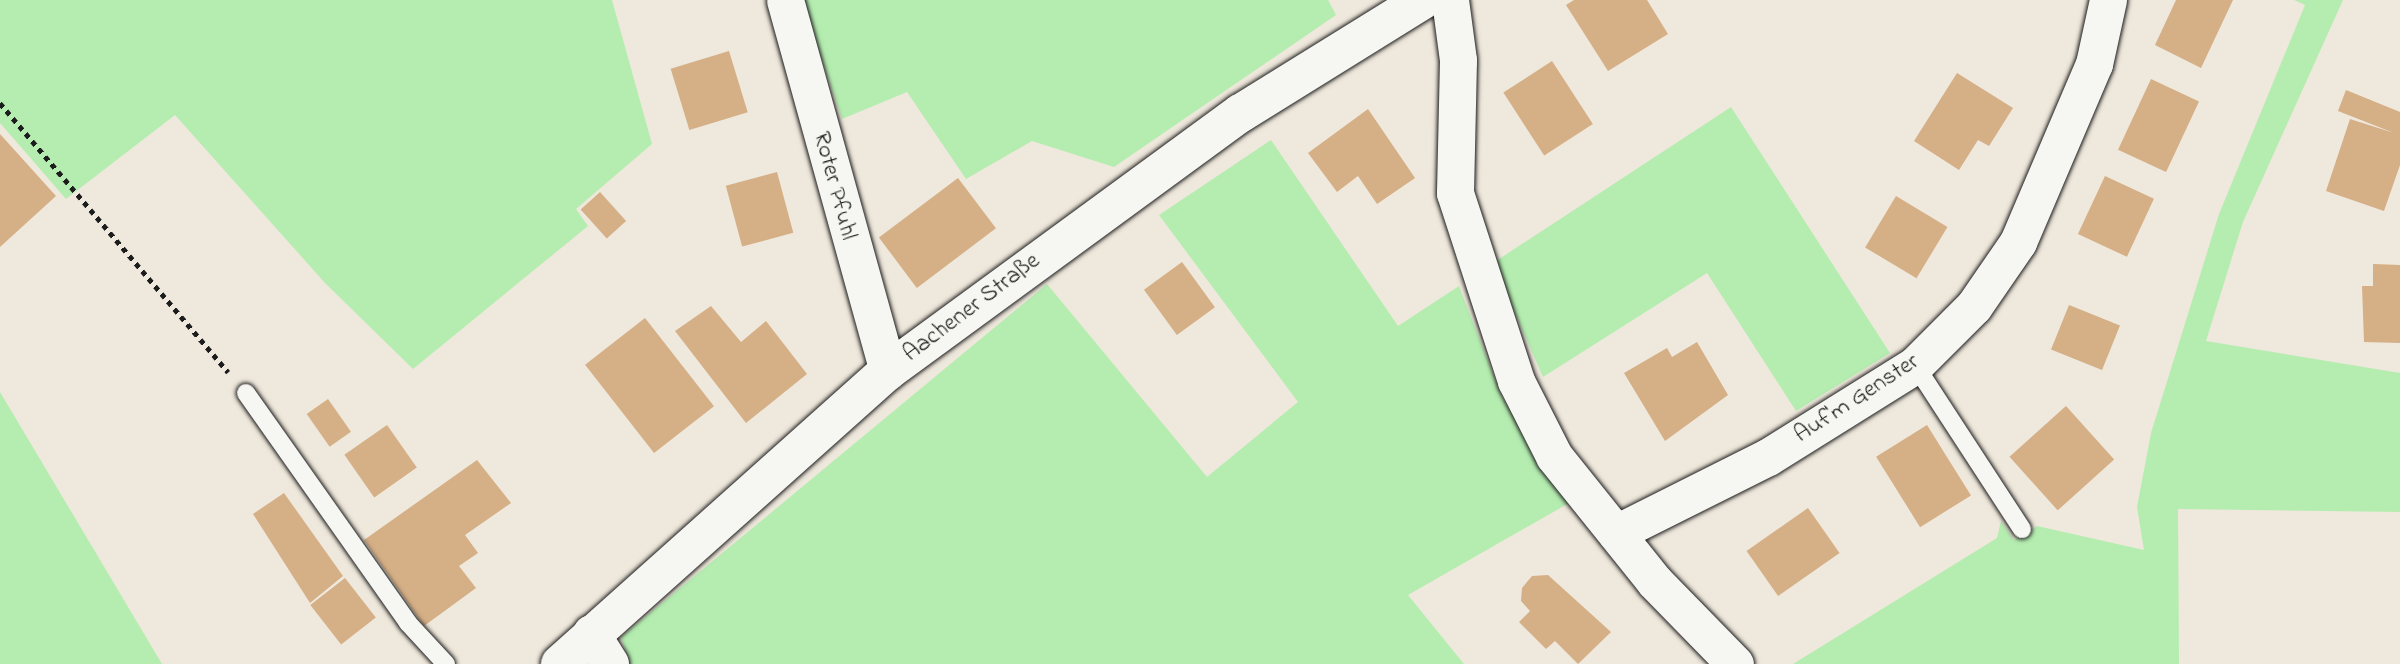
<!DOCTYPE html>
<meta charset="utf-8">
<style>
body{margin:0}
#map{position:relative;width:2400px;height:664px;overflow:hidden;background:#efe8dc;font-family:"Indie Flower",sans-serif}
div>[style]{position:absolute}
.green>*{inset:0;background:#b5edb1}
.building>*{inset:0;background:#d5af86;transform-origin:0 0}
.path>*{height:4.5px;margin-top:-2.25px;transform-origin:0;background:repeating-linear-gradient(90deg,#1c1c1c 0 5px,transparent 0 10px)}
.roads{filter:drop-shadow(0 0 2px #1c1c1c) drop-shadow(0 0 2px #1c1c1c)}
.service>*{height:18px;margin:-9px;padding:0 9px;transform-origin:9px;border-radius:9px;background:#f6f6f2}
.minor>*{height:37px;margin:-18.5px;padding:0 18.5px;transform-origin:18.5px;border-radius:18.5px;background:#f6f6f2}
.tertiary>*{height:38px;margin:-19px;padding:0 19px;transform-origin:19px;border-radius:19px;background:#f6f6f2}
span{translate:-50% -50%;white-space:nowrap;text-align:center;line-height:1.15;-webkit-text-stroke:5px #f6f6f2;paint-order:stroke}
.street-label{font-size:24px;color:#1c1c1c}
</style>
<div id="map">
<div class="green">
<i style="clip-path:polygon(0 0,612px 0,652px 144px,576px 209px,588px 226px,413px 369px,325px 283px,175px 115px,66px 199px,0 123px)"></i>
<i style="clip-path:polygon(802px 0,1328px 0,1336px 15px,1114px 167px,1032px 141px,966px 179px,907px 92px,842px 119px)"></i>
<i style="clip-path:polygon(2294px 0,2343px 0,2243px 222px,2206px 341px,2400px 373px,2400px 512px,2178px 509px,2179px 664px,1793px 664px,1997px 538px,2001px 521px,2014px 540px,2037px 526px,2144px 550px,2137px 507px,2151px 433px,2219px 214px,2305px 5px)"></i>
<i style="clip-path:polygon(1731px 107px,1890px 353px,1796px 411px,1707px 273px,1543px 377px,1493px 263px)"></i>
<i style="clip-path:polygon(1271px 140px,1398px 326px,1459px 286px,1502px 397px,1569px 503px,1408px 595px,1464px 664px,630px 664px,621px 637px,1047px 284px,1207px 477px,1298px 402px,1159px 215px)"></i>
<i style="clip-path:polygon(0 392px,162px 664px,0 664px)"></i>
</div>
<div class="building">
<i style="clip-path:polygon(1574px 0,1647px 0,1668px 34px,1608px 71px,1566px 5px)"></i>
<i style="clip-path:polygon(2176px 0,2233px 0,2201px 68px,2155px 45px)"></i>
<i style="left:729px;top:51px;width:64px;height:61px;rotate:73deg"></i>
<i style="left:1552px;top:61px;width:75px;height:58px;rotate:57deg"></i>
<i style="clip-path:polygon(1957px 73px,2013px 108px,1989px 146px,1978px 140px,1959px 170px,1914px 141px)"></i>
<i style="left:2151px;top:79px;width:53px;height:78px;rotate:25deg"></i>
<i style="clip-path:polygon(2346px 90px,2400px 112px,2400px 165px,2384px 211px,2326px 191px,2350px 119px,2394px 133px,2338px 111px)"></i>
<i style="clip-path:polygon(1368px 109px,1415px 178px,1377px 204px,1358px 176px,1337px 192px,1308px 153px)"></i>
<i style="clip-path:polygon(0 134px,56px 196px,0 247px)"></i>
<i style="left:777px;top:172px;width:63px;height:53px;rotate:75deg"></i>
<i style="left:2105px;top:176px;width:54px;height:64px;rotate:25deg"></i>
<i style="left:958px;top:178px;width:63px;height:99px;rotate:53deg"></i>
<i style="left:600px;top:192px;width:39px;height:26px;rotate:48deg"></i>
<i style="left:1896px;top:196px;width:60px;height:60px;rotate:31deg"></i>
<i style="left:1182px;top:262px;width:56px;height:47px;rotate:54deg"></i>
<i style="clip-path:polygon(2373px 264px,2400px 265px,2400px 343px,2364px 342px,2362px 286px,2373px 286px)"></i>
<i style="left:2069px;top:305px;width:55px;height:48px;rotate:22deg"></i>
<i style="clip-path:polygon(711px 306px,741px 342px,766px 321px,807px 374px,746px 423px,675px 331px)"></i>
<i style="left:645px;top:318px;width:112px;height:76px;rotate:52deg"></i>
<i style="clip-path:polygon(1697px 342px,1728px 395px,1665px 441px,1624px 373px,1667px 348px,1672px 357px)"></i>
<i style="left:328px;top:399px;width:40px;height:26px;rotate:55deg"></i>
<i style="left:2066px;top:406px;width:72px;height:76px;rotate:48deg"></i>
<i style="left:387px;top:425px;width:52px;height:52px;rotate:55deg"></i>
<i style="left:1927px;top:425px;width:83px;height:60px;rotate:58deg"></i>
<i style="clip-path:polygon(477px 460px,511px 503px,465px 535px,478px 553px,459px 566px,476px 588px,424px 626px,364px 540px)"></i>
<i style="clip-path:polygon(284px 493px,343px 576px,310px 603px,253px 514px)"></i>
<i style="left:1808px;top:508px;width:55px;height:75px;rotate:55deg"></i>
<i style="clip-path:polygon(1548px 575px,1611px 632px,1578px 664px,1555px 641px,1546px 649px,1519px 622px,1530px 611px,1521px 601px,1522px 588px,1532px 576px)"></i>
<i style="left:345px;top:578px;width:50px;height:44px;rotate:52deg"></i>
</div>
<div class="path">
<i style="left:0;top:103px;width:353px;rotate:49.7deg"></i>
</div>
<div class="roads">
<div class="service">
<i style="left:1915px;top:365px;width:196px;rotate:56.9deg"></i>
<i style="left:246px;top:393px;width:281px;rotate:54.8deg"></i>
<i style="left:408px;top:623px;width:56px;rotate:47.2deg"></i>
</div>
<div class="minor">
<i style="left:785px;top:0;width:385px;rotate:74.5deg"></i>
<i style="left:1450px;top:0;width:61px;rotate:82.4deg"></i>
<i style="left:1458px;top:60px;width:133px;rotate:91.3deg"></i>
<i style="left:1455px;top:193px;width:198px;rotate:72deg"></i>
<i style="left:1516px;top:381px;width:84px;rotate:63.1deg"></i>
<i style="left:1554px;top:456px;width:160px;rotate:51.3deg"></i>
<i style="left:1654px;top:581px;width:116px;rotate:45.7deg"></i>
<i style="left:1616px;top:533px;width:170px;rotate:-26.6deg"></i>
<i style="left:1768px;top:457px;width:173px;rotate:-32deg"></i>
<i style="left:1915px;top:365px;width:83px;rotate:-45deg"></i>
<i style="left:1974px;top:306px;width:78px;rotate:-55.5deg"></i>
<i style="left:2018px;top:242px;width:194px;rotate:-66.9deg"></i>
<i style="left:2094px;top:64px;width:66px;rotate:-77.7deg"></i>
<i style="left:591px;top:633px;width:36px;rotate:58deg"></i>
</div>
<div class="tertiary">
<i style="left:560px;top:664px;width:440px;rotate:-41.8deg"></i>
<i style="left:888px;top:371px;width:437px;rotate:-36.2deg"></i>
<i style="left:1241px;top:113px;width:214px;rotate:-31.8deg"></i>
</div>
</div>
<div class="street-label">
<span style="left:834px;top:186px;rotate:75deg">Roter Pfuhl</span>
<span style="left:972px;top:308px;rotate:-37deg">Aachener Straße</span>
<span style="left:1857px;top:399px;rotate:-33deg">Auf'm Genster</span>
</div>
</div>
